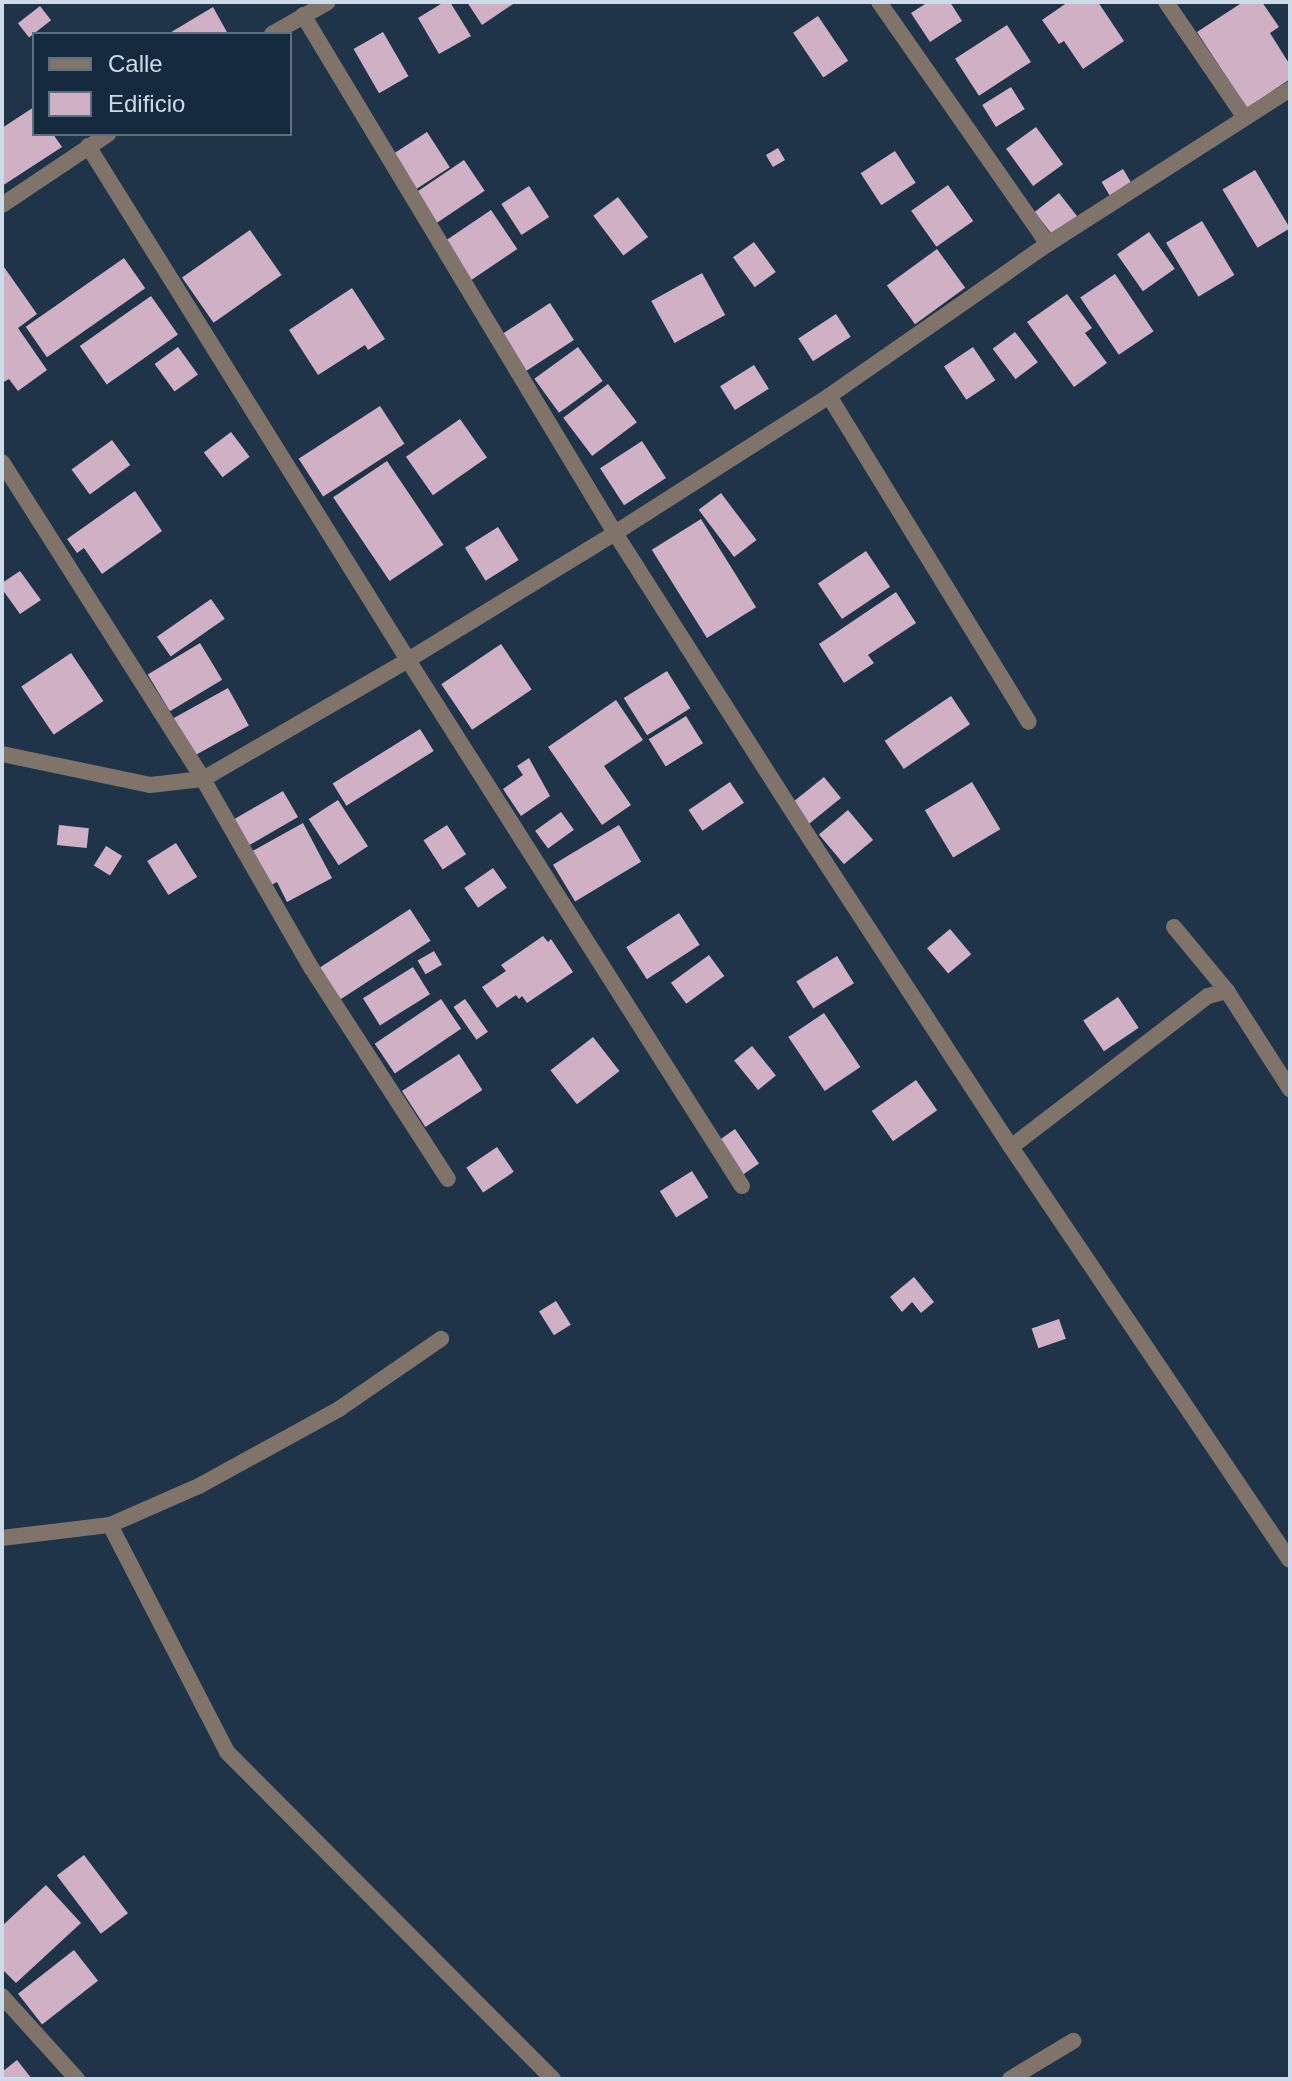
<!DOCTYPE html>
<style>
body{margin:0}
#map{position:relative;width:1292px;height:2081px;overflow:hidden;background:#1f3449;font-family:Arial,sans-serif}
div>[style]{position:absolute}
.building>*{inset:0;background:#d0b0c5;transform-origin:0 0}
.street>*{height:16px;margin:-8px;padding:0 8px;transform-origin:8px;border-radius:8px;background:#80736a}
span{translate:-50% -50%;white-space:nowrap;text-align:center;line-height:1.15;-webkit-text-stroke:8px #152a3e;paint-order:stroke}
.frame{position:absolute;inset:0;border:4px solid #cddae7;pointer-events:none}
.legend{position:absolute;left:32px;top:32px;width:260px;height:104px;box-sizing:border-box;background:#152a3e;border:2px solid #5f7082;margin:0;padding:10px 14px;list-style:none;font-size:24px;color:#cddae7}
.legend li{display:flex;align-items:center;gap:16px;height:40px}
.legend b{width:40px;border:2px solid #5f7082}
</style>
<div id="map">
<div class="building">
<i style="clip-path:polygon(444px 2px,450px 2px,471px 36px,439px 54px,418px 18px)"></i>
<i style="clip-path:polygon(467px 2px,516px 2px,482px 25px)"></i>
<i style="clip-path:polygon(928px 2px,950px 2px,962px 21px,930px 42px,911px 13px)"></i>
<i style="clip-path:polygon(1068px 2px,1098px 2px,1124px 41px,1083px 69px,1064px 41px,1059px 44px,1042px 20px)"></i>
<i style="clip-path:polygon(1243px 2px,1262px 2px,1279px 27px,1270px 33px,1290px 65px,1290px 79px,1247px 108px,1197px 32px)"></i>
<i style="left:40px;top:6px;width:18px;height:28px;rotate:52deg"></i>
<i style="clip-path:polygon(213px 7px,228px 34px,168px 34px)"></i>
<i style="left:818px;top:16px;width:54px;height:30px;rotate:56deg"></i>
<i style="left:1007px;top:25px;width:44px;height:62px;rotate:57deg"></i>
<i style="left:383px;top:32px;width:51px;height:34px;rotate:60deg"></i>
<i style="left:1011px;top:87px;width:26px;height:34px;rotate:58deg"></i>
<i style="clip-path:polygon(34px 107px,34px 134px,53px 134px,62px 147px,2px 186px,2px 128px)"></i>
<i style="left:1036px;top:127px;width:46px;height:37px;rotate:54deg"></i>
<i style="left:427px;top:132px;width:42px;height:40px;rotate:57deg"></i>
<i style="left:778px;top:148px;width:14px;height:14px;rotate:60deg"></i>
<i style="left:895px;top:151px;width:38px;height:41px;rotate:57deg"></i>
<i style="left:464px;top:160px;width:37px;height:58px;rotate:56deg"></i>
<i style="left:1123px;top:169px;width:21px;height:25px;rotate:59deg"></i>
<i style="left:1255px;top:170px;width:68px;height:38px;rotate:59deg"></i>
<i style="left:948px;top:185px;width:44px;height:45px;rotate:55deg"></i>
<i style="left:529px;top:186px;width:37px;height:33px;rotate:57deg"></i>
<i style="left:1059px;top:193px;width:31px;height:31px;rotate:52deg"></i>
<i style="left:618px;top:197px;width:50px;height:31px;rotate:53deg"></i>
<i style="left:491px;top:210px;width:47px;height:59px;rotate:56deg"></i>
<i style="left:1202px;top:221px;width:63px;height:42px;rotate:59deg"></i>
<i style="left:250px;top:230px;width:55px;height:83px;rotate:55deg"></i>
<i style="left:1149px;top:232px;width:45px;height:39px;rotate:55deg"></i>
<i style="left:754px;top:242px;width:37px;height:26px;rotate:54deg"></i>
<i style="left:937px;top:249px;width:48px;height:62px;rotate:54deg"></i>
<i style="left:124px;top:258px;width:37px;height:120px;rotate:55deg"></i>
<i style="clip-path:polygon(4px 267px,37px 314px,18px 328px,47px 370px,18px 391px,9px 379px,2px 383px)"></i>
<i style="left:702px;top:273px;width:48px;height:58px;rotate:61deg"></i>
<i style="left:1115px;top:274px;width:69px;height:42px;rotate:56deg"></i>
<i style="clip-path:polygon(352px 288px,385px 339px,368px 350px,365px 345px,318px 375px,289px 330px)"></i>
<i style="clip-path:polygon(1067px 294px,1092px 328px,1085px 333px,1107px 363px,1074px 387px,1027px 322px)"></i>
<i style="left:151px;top:296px;width:47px;height:87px;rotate:55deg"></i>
<i style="left:550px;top:303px;width:44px;height:58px;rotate:57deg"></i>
<i style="left:836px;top:314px;width:27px;height:45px;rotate:57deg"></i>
<i style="left:1015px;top:332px;width:38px;height:28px;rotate:53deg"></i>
<i style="left:178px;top:347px;width:34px;height:29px;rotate:54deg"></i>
<i style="left:578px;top:347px;width:42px;height:54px;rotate:54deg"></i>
<i style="left:973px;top:347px;width:40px;height:35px;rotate:56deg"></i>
<i style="left:754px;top:365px;width:28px;height:40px;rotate:58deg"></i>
<i style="left:608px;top:384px;width:48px;height:56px;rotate:53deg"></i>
<i style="left:380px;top:406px;width:45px;height:97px;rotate:57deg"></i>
<i style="left:460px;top:419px;width:47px;height:66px;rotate:55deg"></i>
<i style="left:231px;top:432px;width:31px;height:34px;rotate:53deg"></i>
<i style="left:112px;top:440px;width:31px;height:50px;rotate:54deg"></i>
<i style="left:642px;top:441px;width:44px;height:50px;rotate:57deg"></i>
<i style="left:387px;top:461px;width:101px;height:65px;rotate:56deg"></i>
<i style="clip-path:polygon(135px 491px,162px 531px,102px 574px,84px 548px,77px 553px,67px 539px)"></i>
<i style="left:721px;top:493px;width:59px;height:28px;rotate:53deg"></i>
<i style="left:701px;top:519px;width:104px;height:58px;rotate:58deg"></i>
<i style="left:498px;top:527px;width:39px;height:39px;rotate:58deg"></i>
<i style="left:866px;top:551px;width:43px;height:58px;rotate:56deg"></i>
<i style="clip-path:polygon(20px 571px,41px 600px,20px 614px,2px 589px,2px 583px)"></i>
<i style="clip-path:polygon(896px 592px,916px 623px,868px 655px,874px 663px,844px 683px,819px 644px)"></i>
<i style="left:211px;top:599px;width:24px;height:66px;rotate:55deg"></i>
<i style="left:200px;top:643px;width:43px;height:61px;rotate:59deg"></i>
<i style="left:501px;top:644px;width:55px;height:72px;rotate:56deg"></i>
<i style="left:71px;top:653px;width:58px;height:60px;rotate:56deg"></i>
<i style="left:667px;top:671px;width:44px;height:51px;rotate:58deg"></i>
<i style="left:228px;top:688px;width:43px;height:66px;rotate:61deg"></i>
<i style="left:951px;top:696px;width:34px;height:80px;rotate:56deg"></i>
<i style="clip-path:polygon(616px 700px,643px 740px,604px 766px,631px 805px,602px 825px,548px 747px)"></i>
<i style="left:686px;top:716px;width:32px;height:44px;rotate:58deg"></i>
<i style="left:420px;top:729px;width:26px;height:103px;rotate:58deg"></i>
<i style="clip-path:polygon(529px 758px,550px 796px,521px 816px,503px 789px,523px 775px,517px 766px)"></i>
<i style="left:824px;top:777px;width:27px;height:41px;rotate:51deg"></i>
<i style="left:730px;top:782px;width:25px;height:50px;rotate:56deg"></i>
<i style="left:972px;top:782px;width:55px;height:55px;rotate:59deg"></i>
<i style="left:283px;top:791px;width:30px;height:59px;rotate:60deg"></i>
<i style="left:338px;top:800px;width:55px;height:35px;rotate:57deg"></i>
<i style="left:848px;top:810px;width:39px;height:38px;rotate:50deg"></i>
<i style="left:561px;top:812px;width:22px;height:32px;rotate:54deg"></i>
<i style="clip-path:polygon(303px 823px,332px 878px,287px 902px,277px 882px,268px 887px,249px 853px)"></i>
<i style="left:59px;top:825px;width:30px;height:20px;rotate:6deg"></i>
<i style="left:447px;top:825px;width:35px;height:28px;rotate:57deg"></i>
<i style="left:619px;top:825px;width:43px;height:77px;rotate:59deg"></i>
<i style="left:176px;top:843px;width:40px;height:34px;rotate:58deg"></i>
<i style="left:106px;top:846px;width:19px;height:23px;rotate:32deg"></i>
<i style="left:493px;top:868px;width:24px;height:35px;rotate:55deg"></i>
<i style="left:410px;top:909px;width:38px;height:112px;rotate:57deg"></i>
<i style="left:679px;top:913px;width:38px;height:63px;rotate:57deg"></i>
<i style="left:950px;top:929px;width:33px;height:30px;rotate:50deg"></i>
<i style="clip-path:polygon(543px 936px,548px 942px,551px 939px,573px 972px,527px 1003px,522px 996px,519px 999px,516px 995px,497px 1008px,482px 987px,506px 971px,501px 965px)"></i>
<i style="left:434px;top:951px;width:16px;height:19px;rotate:60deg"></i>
<i style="left:709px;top:955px;width:26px;height:47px;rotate:54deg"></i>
<i style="left:837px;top:956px;width:32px;height:48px;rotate:58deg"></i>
<i style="left:413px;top:967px;width:32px;height:59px;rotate:58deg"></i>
<i style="left:1118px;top:997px;width:37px;height:42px;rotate:56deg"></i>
<i style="left:441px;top:999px;width:36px;height:80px;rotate:56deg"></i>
<i style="left:465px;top:999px;width:40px;height:14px;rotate:55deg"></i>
<i style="left:824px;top:1013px;width:65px;height:43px;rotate:56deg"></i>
<i style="left:593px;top:1037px;width:43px;height:54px;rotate:52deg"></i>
<i style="left:752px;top:1046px;width:38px;height:23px;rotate:51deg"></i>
<i style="left:459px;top:1054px;width:43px;height:68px;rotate:57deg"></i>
<i style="left:916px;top:1080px;width:37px;height:54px;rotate:55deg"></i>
<i style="left:735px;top:1129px;width:42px;height:19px;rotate:55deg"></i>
<i style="left:497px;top:1147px;width:30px;height:37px;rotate:56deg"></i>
<i style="left:692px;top:1171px;width:31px;height:38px;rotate:58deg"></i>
<i style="clip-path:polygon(914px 1277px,934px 1302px,921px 1313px,912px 1302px,902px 1312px,890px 1297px)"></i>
<i style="left:556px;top:1301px;width:28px;height:20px;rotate:58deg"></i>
<i style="left:1059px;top:1319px;width:21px;height:29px;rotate:71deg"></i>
<i style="left:84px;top:1855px;width:73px;height:34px;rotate:53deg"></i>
<i style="clip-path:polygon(46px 1885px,81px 1923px,16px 1983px,2px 1969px,2px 1926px)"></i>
<i style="left:74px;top:1950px;width:39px;height:71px;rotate:52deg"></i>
<i style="clip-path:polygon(17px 2060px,32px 2079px,2px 2079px,2px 2072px)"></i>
</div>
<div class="street">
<i style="left:879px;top:2px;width:295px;rotate:55.1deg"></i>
<i style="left:1166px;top:2px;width:140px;rotate:55.7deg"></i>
<i style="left:303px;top:15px;width:605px;rotate:58.94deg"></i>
<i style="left:615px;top:533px;width:346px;rotate:57.5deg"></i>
<i style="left:801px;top:825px;width:384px;rotate:56.9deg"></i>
<i style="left:1011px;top:1147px;width:498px;rotate:56deg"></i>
<i style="left:272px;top:34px;width:64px;rotate:-29.7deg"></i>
<i style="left:88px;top:146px;width:605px;rotate:58.09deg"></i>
<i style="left:408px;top:660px;width:623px;rotate:57.59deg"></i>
<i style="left:2px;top:205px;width:128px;rotate:-33.8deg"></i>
<i style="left:829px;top:396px;width:382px;rotate:58.5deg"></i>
<i style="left:2px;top:462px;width:375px;rotate:57.6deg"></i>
<i style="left:203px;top:779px;width:219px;rotate:60.2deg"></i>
<i style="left:312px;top:969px;width:250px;rotate:57.1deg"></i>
<i style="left:2px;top:754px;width:151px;rotate:11.8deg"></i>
<i style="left:150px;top:785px;width:53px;rotate:-6.5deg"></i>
<i style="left:203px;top:779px;width:237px;rotate:-30.1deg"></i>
<i style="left:408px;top:660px;width:243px;rotate:-31.5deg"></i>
<i style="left:615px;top:533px;width:254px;rotate:-32.6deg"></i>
<i style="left:829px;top:396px;width:267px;rotate:-34.8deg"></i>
<i style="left:1048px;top:244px;width:287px;rotate:-32.6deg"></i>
<i style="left:1174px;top:927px;width:83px;rotate:50.4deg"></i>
<i style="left:1011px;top:1147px;width:248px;rotate:-37.5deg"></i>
<i style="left:1208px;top:996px;width:20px;rotate:-15deg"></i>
<i style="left:1227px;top:991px;width:117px;rotate:57.3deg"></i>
<i style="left:110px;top:1525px;width:97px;rotate:-23.7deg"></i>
<i style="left:199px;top:1486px;width:160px;rotate:-28.8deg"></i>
<i style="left:339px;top:1409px;width:124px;rotate:-34.5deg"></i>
<i style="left:2px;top:1538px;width:109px;rotate:-6.9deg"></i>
<i style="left:110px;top:1525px;width:255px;rotate:62.7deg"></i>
<i style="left:227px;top:1752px;width:462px;rotate:45.1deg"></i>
<i style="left:2px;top:1996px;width:112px;rotate:47.9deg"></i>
<i style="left:1010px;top:2079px;width:74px;rotate:-31.1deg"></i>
</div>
<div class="frame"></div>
<ul class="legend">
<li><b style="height:10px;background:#80736a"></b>Calle</li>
<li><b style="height:22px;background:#d0b0c5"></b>Edificio</li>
</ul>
</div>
